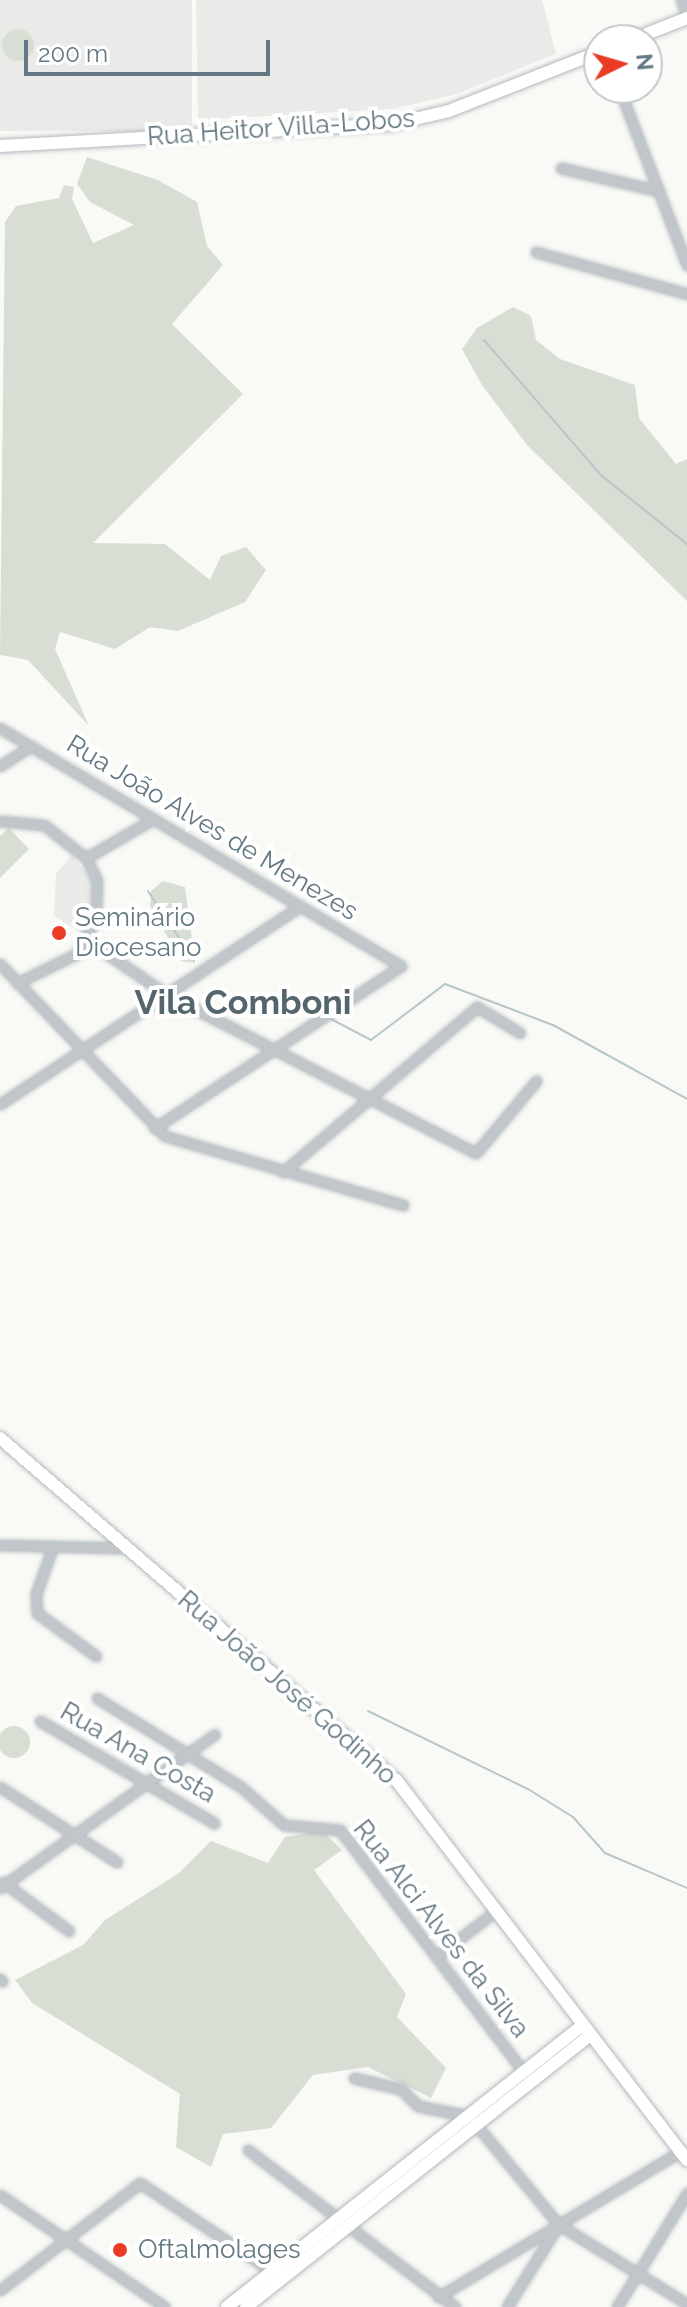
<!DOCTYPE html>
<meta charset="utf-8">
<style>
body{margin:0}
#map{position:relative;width:687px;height:2307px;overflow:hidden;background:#f9f9f6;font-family:Raleway,sans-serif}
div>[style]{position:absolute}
.built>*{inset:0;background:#eaeae9;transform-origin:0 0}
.green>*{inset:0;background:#d9ded5}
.round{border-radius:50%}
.stream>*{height:2px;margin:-1px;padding:0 1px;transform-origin:1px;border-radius:1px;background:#b7c7c9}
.roads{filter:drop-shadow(0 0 2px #b2babe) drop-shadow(0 0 2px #b2babe)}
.street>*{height:9px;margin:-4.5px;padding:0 4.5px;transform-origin:4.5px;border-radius:4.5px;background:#c0c6c9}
.secondary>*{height:12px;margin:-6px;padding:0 6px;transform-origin:6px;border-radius:6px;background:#fff}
.dots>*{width:22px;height:22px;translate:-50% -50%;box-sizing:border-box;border:4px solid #fff;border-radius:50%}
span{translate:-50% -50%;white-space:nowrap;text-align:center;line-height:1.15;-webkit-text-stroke:8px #fff;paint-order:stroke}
.street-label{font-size:26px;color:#637882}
.poi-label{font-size:26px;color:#637882}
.left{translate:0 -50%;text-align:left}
.district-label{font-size:34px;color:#55656d;font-weight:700}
.north{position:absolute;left:583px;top:24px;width:80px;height:80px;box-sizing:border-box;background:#fff;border:2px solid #c1c9cd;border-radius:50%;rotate:85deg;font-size:22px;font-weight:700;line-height:32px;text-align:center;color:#637882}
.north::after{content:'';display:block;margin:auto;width:28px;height:36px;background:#ea3c25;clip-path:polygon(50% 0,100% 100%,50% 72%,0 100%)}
.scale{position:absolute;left:24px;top:40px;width:246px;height:36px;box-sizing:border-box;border:4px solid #637882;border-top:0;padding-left:10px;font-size:24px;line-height:28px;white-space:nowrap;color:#637882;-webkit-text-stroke:6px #fff;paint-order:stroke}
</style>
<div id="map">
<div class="built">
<i style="left:0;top:0;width:192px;height:131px"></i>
<i style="clip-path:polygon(196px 0,542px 0,556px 54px,454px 95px,392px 109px,198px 120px)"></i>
<i style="clip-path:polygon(72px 855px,94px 883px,83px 934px,54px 916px,56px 874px)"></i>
</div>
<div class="green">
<i class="round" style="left:2px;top:29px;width:32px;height:32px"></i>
<i style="clip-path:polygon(87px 157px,158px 180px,197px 202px,207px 246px,223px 265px,172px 324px,243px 394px,93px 543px,165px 544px,210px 580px,221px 556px,246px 547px,266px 570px,245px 602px,178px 631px,150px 627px,115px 649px,60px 632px,55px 649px,89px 726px,28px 660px,0 655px,5px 222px,16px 206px,59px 198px,64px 185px,74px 187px,72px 199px,93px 243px,134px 225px,90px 202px,77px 184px)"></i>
<i style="clip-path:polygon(513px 307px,531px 316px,536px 340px,560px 359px,635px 385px,639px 418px,676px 464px,687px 459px,687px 601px,527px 445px,482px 385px,462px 349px,477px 328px)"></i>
<i style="clip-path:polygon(9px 828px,29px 849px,0 878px,0 836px)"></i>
<i style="clip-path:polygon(163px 881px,185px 887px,195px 963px,181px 961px,150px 906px,151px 891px)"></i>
<i class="round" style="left:-2px;top:1726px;width:32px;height:32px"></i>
<i style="clip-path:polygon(322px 1831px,342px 1850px,314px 1870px,406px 1994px,397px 2017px,446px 2068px,431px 2098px,368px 2067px,313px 2075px,271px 2128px,223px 2134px,211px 2167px,176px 2147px,180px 2094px,32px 2003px,15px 1980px,83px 1945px,105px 1920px,179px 1873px,211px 1841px,268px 1863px,285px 1837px)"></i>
</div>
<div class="stream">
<i style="left:484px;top:340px;width:180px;rotate:49.1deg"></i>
<i style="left:602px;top:476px;width:109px;rotate:38.7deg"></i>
<i style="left:148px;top:891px;width:83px;rotate:56.3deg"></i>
<i style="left:331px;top:1019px;width:45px;rotate:27.7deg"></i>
<i style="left:371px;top:1040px;width:93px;rotate:-37.1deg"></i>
<i style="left:445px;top:984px;width:116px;rotate:20.8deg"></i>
<i style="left:553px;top:1025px;width:153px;rotate:28.9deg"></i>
<i style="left:368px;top:1711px;width:178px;rotate:26deg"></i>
<i style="left:528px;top:1789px;width:53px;rotate:31.9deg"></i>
<i style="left:573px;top:1817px;width:48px;rotate:48.4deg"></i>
<i style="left:605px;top:1853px;width:89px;rotate:23.1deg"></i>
</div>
<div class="roads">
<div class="street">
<i style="left:681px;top:0;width:15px;rotate:67deg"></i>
<i style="left:619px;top:88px;width:190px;rotate:69deg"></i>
<i style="left:561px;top:168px;width:101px;rotate:13.2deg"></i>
<i style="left:536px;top:252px;width:157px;rotate:15.5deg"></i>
<i style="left:0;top:728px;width:466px;rotate:30.7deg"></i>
<i style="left:401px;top:966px;width:295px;rotate:146.7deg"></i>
<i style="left:0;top:766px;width:37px;rotate:-33deg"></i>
<i style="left:0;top:821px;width:44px;rotate:5.2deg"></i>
<i style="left:44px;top:825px;width:53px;rotate:38.2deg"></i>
<i style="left:86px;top:858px;width:25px;rotate:64deg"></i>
<i style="left:97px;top:881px;width:36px;rotate:92deg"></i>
<i style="left:96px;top:917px;width:40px;rotate:116.6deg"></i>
<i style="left:78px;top:953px;width:68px;rotate:153.8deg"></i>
<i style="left:86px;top:858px;width:78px;rotate:-30.2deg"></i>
<i style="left:87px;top:940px;width:96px;rotate:34.4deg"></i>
<i style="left:166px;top:994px;width:348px;rotate:27.2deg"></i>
<i style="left:476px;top:1153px;width:94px;rotate:-50.2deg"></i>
<i style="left:0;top:964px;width:238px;rotate:46.2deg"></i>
<i style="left:165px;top:1136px;width:248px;rotate:16.2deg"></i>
<i style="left:0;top:1104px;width:359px;rotate:-33.4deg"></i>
<i style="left:283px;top:1172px;width:255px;rotate:-40.4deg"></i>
<i style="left:477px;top:1007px;width:50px;rotate:31.2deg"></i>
<i style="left:0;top:1545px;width:123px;rotate:1.4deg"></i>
<i style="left:53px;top:1546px;width:51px;rotate:109.5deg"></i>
<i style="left:36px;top:1594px;width:19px;rotate:87deg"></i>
<i style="left:37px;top:1613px;width:73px;rotate:36.1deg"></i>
<i style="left:97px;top:1698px;width:169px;rotate:31.7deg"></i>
<i style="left:241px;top:1787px;width:57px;rotate:41.5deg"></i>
<i style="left:284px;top:1825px;width:56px;rotate:5.1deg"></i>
<i style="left:340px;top:1830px;width:304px;rotate:52.8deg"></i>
<i style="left:40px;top:1721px;width:202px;rotate:30.4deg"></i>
<i style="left:0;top:1787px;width:139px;rotate:32.7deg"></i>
<i style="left:3px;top:1882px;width:82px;rotate:36.6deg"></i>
<i style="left:0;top:1888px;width:264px;rotate:-35.6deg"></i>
<i style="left:436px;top:1957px;width:78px;rotate:-37.7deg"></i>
<i style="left:0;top:1979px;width:3px;rotate:45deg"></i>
<i style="left:354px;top:2078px;width:48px;rotate:13.2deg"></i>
<i style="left:401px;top:2089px;width:24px;rotate:45deg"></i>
<i style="left:418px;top:2106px;width:52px;rotate:11.1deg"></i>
<i style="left:469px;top:2116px;width:140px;rotate:50.5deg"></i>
<i style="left:558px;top:2224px;width:152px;rotate:31.8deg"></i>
<i style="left:248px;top:2150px;width:260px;rotate:37.2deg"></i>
<i style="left:0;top:2195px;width:199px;rotate:34.2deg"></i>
<i style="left:0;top:2290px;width:176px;rotate:-37.4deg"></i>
<i style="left:140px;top:2183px;width:164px;rotate:33.8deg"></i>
<i style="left:438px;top:2297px;width:281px;rotate:-31deg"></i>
<i style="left:507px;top:2307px;width:94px;rotate:-58deg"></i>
<i style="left:617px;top:2307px;width:134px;rotate:-58.4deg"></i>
</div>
<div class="secondary">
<i style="left:631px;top:40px;width:60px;rotate:-21.4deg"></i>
<i style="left:0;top:146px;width:394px;rotate:-3.2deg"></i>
<i style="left:393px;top:124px;width:57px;rotate:-13.1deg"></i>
<i style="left:449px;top:111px;width:161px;rotate:-21.5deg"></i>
<i style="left:0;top:1438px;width:525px;rotate:40.83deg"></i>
<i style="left:397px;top:1781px;width:477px;rotate:52.6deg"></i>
<i style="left:227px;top:2307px;width:453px;rotate:-38.4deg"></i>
<i style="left:246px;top:2307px;width:437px;rotate:-38.3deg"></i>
</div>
</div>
<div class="dots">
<i style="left:59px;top:933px;background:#ea3c25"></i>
<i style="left:120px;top:2250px;background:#ea3c25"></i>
</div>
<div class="street-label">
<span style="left:281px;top:128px;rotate:-4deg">Rua Heitor Villa-Lobos</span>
<span style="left:212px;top:828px;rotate:31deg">Rua João Alves de Menezes</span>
<span style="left:287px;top:1688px;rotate:41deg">Rua João José Godinho</span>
<span style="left:138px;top:1753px;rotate:30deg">Rua Ana Costa</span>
<span style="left:441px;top:1929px;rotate:52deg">Rua Alci Alves da Silva</span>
</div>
<div class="poi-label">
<span class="left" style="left:75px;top:933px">Seminário<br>Diocesano</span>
<span class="left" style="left:138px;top:2250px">Oftalmolages</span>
</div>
<div class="district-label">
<span style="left:243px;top:1003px">Vila Comboni</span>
</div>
<div class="north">N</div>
<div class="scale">200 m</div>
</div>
